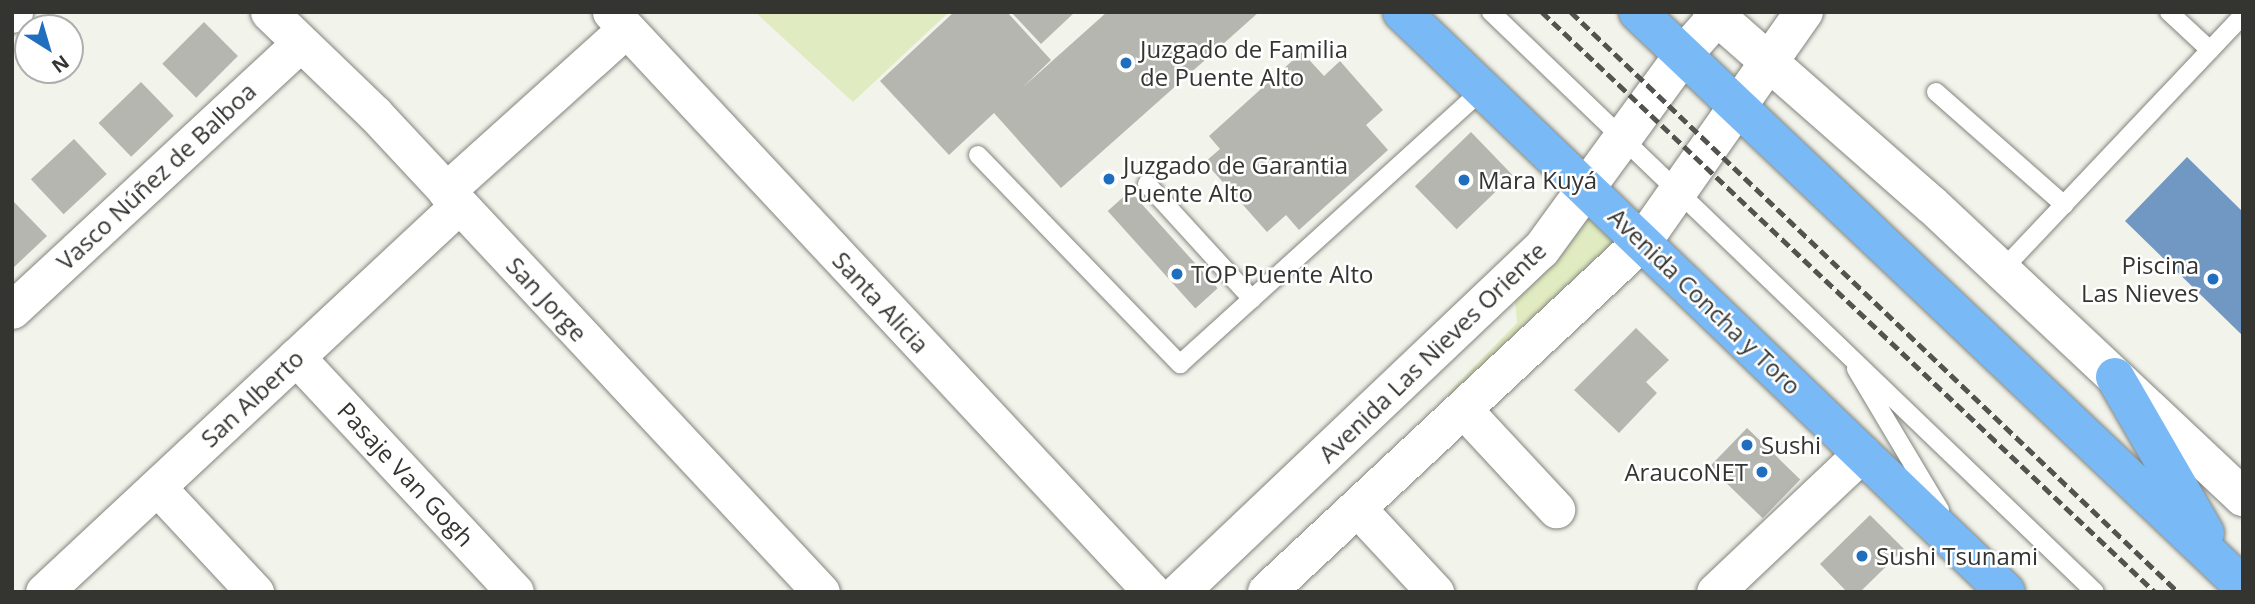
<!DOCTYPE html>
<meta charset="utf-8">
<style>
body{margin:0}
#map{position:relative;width:2255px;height:604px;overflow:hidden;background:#f2f4ec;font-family:"Open Sans",sans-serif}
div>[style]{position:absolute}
.green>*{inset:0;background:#e0ebc1}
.water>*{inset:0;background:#7197c3}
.building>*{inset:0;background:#b4b6af;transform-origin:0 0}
.roads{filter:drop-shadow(0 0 2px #82847d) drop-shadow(0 0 2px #82847d)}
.service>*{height:18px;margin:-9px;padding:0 9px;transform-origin:9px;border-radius:9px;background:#fff}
.minor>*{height:37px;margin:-18.5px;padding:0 18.5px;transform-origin:18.5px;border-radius:18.5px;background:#fff}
.tertiary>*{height:38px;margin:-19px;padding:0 19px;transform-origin:19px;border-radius:19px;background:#fff}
.primary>*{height:38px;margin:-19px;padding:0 19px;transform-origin:19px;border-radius:19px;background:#79b9f5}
.rail>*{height:5px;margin-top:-2.5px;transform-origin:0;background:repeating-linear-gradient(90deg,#53544f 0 10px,transparent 0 15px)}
.dots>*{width:19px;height:19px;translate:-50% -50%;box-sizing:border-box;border:4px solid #fff;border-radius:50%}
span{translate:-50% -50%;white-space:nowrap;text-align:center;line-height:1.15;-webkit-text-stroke:5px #fff;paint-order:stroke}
.poi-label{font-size:24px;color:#343531}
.left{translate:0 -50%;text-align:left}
.right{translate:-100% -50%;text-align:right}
.street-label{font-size:24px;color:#343531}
.frame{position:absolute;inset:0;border:14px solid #343531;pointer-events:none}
.north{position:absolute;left:14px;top:14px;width:70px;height:70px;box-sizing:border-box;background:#fff;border:2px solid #aeaead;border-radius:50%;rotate:143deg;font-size:19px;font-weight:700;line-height:28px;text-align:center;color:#343531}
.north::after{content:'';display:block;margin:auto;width:24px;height:32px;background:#206fbe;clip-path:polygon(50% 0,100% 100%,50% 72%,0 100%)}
</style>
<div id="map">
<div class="green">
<i style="clip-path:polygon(755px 12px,949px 12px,853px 102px)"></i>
<i style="clip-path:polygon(1592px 214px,1618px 239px,1454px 395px,1447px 394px,1517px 323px,1515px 299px)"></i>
</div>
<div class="water">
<i style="clip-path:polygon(2187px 157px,2243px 212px,2243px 336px,2125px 221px)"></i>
</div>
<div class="building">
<i style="clip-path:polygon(954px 12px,1007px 12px,1051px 60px,1022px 88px,1107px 12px,1259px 12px,1061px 188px,994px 113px,949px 155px,880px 81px)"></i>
<i style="clip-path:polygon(1011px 12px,1075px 12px,1041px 44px)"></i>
<i style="left:204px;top:22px;width:48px;height:59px;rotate:45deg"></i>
<i style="clip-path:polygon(1302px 52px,1324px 76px,1340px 61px,1383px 110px,1366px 125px,1388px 150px,1299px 230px,1286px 215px,1267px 232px,1205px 162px,1220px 149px,1209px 136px)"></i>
<i style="left:141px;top:82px;width:47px;height:59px;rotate:46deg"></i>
<i style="left:1471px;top:132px;width:60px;height:78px;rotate:46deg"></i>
<i style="left:74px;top:139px;width:48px;height:59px;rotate:47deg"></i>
<i style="left:1130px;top:191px;width:131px;height:30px;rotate:48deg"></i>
<i style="clip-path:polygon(14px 202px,47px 236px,12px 269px,12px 204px)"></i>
<i style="clip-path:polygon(1636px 328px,1669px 360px,1646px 382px,1657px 393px,1619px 433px,1574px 390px)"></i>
<i style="left:1747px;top:428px;width:74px;height:54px;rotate:44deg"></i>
<i style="clip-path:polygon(1870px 515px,1904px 549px,1860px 592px,1847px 592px,1820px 564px)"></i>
</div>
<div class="roads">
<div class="service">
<i style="left:1491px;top:12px;width:837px;rotate:43.84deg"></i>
<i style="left:2169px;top:12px;width:56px;rotate:42.8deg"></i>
<i style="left:1936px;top:92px;width:171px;rotate:41.4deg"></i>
<i style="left:978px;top:155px;width:291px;rotate:46deg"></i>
<i style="left:1180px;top:364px;width:409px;rotate:-42.2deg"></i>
<i style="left:1147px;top:184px;width:156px;rotate:47.6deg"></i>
<i style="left:2002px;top:270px;width:351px;rotate:-46.6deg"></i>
<i style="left:1856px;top:369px;width:164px;rotate:59.2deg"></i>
</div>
<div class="minor">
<i style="left:269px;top:12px;width:146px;rotate:43.9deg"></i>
<i style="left:374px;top:113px;width:655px;rotate:46.98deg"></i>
<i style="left:611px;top:12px;width:793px;rotate:46.99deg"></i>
<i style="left:12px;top:14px;width:3px;rotate:-45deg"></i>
<i style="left:446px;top:191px;width:242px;rotate:-42deg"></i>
<i style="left:12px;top:310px;width:393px;rotate:-42.8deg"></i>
<i style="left:296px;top:357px;width:321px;rotate:47deg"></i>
<i style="left:1463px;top:409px;width:137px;rotate:47.1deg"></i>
<i style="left:157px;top:487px;width:144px;rotate:47deg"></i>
<i style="left:1357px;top:508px;width:115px;rotate:47.1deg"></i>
<i style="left:44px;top:592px;width:567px;rotate:-43deg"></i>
<i style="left:1715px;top:592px;width:202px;rotate:-43.4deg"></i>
</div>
<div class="tertiary">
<i style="left:1712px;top:12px;width:293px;rotate:41.3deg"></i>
<i style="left:1932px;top:205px;width:427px;rotate:43.2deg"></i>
<i style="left:1180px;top:592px;width:497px;rotate:-43.5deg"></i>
<i style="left:1541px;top:250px;width:241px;rotate:-53.9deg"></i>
<i style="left:1683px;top:55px;width:57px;rotate:-48.5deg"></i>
<i style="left:1267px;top:592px;width:514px;rotate:-43.03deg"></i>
<i style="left:1643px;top:241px;width:280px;rotate:-54.9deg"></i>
</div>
<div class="primary">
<i style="left:1402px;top:12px;width:837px;rotate:43.84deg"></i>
<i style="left:1638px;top:12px;width:834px;rotate:43.49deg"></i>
<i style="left:2115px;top:377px;width:180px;rotate:60deg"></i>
</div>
</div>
<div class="rail">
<i style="left:1542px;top:12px;width:844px;rotate:43.42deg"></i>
<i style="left:1571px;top:12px;width:840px;rotate:43.7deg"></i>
</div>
<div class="dots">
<i style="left:1126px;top:63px;background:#206fbe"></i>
<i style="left:1109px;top:179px;background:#206fbe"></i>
<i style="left:1464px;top:180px;background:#206fbe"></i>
<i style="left:1177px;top:274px;background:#206fbe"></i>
<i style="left:2213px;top:279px;background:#206fbe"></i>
<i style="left:1747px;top:445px;background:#206fbe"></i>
<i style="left:1762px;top:472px;background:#206fbe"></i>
<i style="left:1862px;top:556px;background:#206fbe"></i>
</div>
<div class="poi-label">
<span class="left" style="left:1140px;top:63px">Juzgado de Familia<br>de Puente Alto</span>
<span class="left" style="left:1123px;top:179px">Juzgado de Garantia<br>Puente Alto</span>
<span class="left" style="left:1478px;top:180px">Mara Kuyá</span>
<span class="right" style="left:2199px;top:279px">Piscina<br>Las Nieves</span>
<span class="left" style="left:1191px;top:274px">TOP Puente Alto</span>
<span class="left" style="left:1761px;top:445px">Sushi</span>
<span class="right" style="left:1748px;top:472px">AraucoNET</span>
<span class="left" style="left:1876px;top:556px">Sushi Tsunami</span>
</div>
<div class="street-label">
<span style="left:156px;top:176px;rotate:-43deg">Vasco Núñez de Balboa</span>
<span style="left:547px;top:299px;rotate:47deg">San Jorge</span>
<span style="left:1705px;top:301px;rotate:44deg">Avenida Concha y Toro</span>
<span style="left:881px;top:302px;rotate:47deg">Santa Alicia</span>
<span style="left:1432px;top:352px;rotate:-44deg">Avenida Las Nieves Oriente</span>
<span style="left:252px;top:398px;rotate:-43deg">San Alberto</span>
<span style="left:406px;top:474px;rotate:47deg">Pasaje Van Gogh</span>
</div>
<div class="frame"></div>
<div class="north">N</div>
</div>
